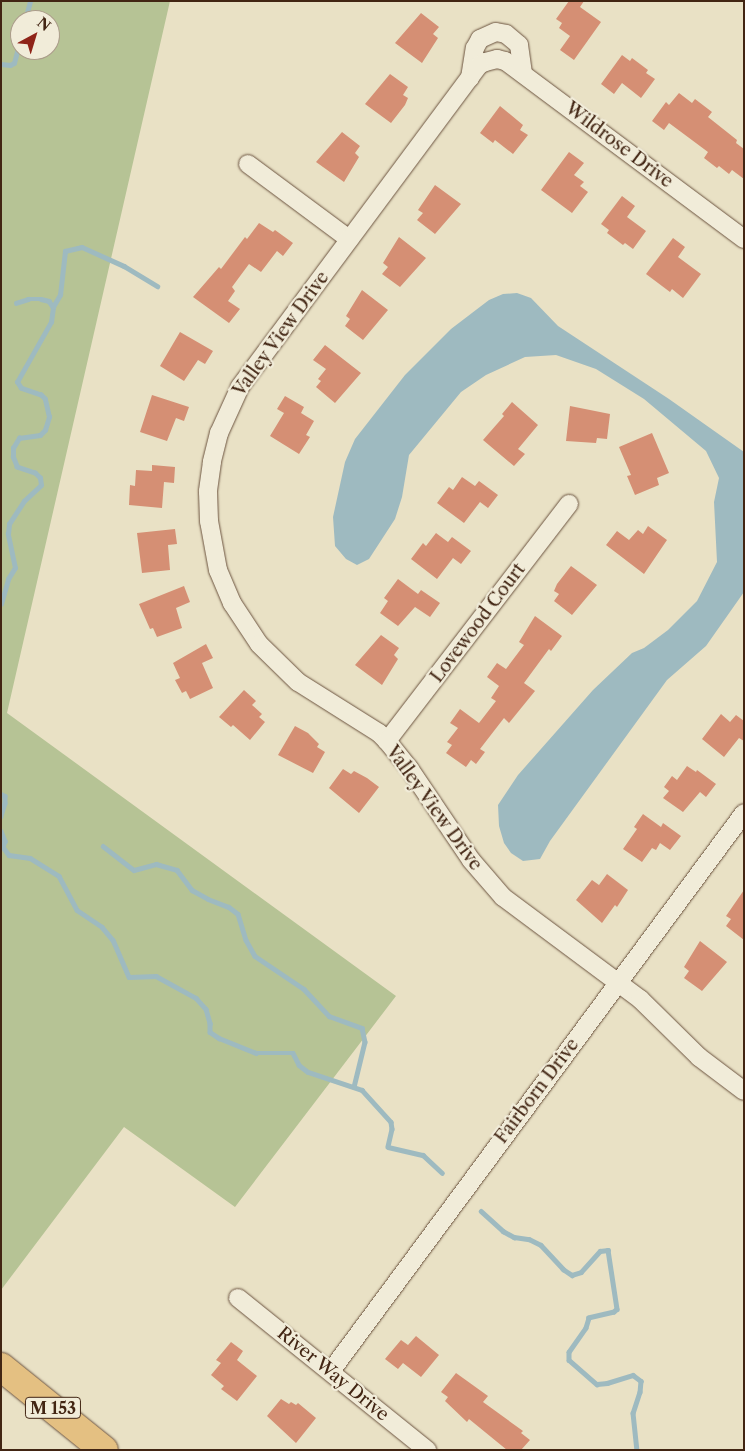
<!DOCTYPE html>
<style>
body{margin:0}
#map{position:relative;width:745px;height:1451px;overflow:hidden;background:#e9e1c5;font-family:"Libre Caslon Text",serif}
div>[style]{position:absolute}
.green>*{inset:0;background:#b6c395}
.water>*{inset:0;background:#9ebac0}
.stream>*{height:4.5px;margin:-2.25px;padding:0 2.25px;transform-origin:2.25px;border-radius:2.25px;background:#9ebac0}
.building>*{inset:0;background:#d58f74}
.roads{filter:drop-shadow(0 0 1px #6c5440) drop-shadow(0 0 1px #6c5440)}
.street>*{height:18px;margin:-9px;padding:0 9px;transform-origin:9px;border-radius:9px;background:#f1ecd9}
.primary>*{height:28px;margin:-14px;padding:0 14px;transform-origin:14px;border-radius:14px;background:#e4c082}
span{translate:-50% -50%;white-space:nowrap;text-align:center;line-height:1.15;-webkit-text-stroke:4.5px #f1ecd9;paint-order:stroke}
.shield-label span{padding:1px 4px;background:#f1ecd9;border:1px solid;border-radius:4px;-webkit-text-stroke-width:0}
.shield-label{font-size:16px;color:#422513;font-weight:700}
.street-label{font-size:18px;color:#422513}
.frame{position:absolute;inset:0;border:2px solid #422513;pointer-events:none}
.north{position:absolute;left:10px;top:10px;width:50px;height:50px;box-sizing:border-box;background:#f1ecd9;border:1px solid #ab9c8a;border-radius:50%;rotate:39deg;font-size:14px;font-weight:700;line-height:20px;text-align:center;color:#422513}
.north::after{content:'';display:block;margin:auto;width:18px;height:22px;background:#8f2418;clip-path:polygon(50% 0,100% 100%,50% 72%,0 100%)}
</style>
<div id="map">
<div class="green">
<i style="clip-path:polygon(evenodd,1px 1px,170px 1px,7px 713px,396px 996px,235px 1207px,124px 1127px,1px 1290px,1px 1px,20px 20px,50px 20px,50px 50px,20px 50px,20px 20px)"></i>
</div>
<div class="water">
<i style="clip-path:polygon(517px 293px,531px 298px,558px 326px,669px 399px,744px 452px,744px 592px,706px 646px,667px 680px,550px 841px,540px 859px,523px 861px,511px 853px,504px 843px,499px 826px,498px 805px,518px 775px,593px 690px,632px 653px,644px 648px,668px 630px,697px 601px,717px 562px,714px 502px,719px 478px,706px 451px,644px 399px,596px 369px,556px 355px,525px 357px,486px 375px,461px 392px,409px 455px,402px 497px,395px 519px,369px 559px,357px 565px,346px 559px,335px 546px,333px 517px,345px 462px,355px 439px,405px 375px,451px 329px,489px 300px,503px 294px)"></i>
</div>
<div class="stream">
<i style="left:25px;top:20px;width:20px;rotate:-75deg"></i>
<i style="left:1px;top:64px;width:9px;rotate:6deg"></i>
<i style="left:10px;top:65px;width:4px;rotate:-27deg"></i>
<i style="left:14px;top:63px;width:23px;rotate:-75deg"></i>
<i style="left:16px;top:303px;width:13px;rotate:-18deg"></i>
<i style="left:28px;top:299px;width:13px"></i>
<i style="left:41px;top:299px;width:8px;rotate:14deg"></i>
<i style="left:49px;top:301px;width:7px;rotate:56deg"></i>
<i style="left:1px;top:604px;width:26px;rotate:-74deg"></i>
<i style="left:8px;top:579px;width:13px;rotate:-58deg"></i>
<i style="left:15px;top:568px;width:35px;rotate:-102deg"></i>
<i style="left:8px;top:534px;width:10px;rotate:-84deg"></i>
<i style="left:9px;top:524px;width:27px;rotate:-57deg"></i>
<i style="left:24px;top:501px;width:23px;rotate:-43deg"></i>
<i style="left:41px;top:485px;width:7px;rotate:-98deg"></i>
<i style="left:40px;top:478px;width:7px;rotate:-135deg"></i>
<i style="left:35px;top:473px;width:19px;rotate:-162deg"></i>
<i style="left:17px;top:467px;width:11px;rotate:-112deg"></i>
<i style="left:13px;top:457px;width:9px;rotate:-90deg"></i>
<i style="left:13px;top:448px;width:12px;rotate:-59deg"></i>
<i style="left:19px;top:438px;width:21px;rotate:-8deg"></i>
<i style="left:40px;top:435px;width:7px;rotate:-45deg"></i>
<i style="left:45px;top:430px;width:14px;rotate:-73deg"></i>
<i style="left:49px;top:417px;width:18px;rotate:-103deg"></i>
<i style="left:45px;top:399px;width:6px;rotate:-135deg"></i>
<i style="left:41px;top:395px;width:21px;rotate:-161deg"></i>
<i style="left:21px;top:388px;width:7px;rotate:-124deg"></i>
<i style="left:17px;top:382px;width:69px;rotate:-60.5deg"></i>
<i style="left:51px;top:322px;width:15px;rotate:-82deg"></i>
<i style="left:53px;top:307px;width:14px;rotate:-60deg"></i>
<i style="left:60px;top:295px;width:44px;rotate:-83.5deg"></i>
<i style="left:65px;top:251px;width:17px;rotate:-13deg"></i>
<i style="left:82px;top:247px;width:46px;rotate:24.3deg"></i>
<i style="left:124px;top:266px;width:39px;rotate:31deg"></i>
<i style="left:1px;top:794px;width:4px;rotate:27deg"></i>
<i style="left:5px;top:796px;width:7px;rotate:90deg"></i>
<i style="left:5px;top:803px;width:14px;rotate:107deg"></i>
<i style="left:1px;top:831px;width:11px;rotate:68deg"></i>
<i style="left:5px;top:841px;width:6px;rotate:108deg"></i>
<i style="left:3px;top:847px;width:10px;rotate:53deg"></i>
<i style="left:9px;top:855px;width:21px;rotate:8deg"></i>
<i style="left:30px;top:858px;width:34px;rotate:32deg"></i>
<i style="left:59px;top:876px;width:38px;rotate:62deg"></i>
<i style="left:77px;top:910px;width:30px;rotate:34deg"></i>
<i style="left:102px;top:927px;width:17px;rotate:50deg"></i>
<i style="left:113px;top:940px;width:40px;rotate:66.6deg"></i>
<i style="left:129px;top:977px;width:27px;rotate:-2deg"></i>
<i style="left:156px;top:976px;width:46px;rotate:28.8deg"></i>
<i style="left:196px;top:998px;width:15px;rotate:48deg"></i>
<i style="left:206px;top:1009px;width:15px;rotate:74deg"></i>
<i style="left:210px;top:1023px;width:9px;rotate:90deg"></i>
<i style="left:210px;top:1032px;width:11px;rotate:34deg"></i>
<i style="left:219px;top:1038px;width:40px;rotate:22deg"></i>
<i style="left:256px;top:1053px;width:37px"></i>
<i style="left:293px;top:1053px;width:13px;rotate:63deg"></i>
<i style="left:299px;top:1065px;width:11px;rotate:38deg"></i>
<i style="left:308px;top:1072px;width:57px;rotate:18.4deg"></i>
<i style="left:362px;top:1090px;width:43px;rotate:47.8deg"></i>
<i style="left:391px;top:1122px;width:7px;rotate:82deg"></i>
<i style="left:392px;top:1129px;width:18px;rotate:103deg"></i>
<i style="left:388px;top:1147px;width:36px;rotate:13deg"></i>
<i style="left:423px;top:1155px;width:26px;rotate:43deg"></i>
<i style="left:103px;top:846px;width:39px;rotate:38deg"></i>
<i style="left:134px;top:870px;width:23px;rotate:-15deg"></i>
<i style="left:156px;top:864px;width:22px;rotate:16deg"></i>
<i style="left:177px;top:870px;width:25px;rotate:53deg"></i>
<i style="left:192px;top:890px;width:18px;rotate:29deg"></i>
<i style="left:208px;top:899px;width:22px;rotate:21deg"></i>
<i style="left:229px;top:907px;width:11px;rotate:38deg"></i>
<i style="left:238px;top:914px;width:27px;rotate:73deg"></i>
<i style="left:246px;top:940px;width:18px;rotate:61deg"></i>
<i style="left:255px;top:956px;width:59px;rotate:34deg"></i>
<i style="left:304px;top:989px;width:37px;rotate:47deg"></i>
<i style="left:329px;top:1016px;width:35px;rotate:20deg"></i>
<i style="left:362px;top:1028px;width:14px;rotate:78deg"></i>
<i style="left:365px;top:1042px;width:46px;rotate:103.7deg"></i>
<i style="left:481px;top:1211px;width:30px;rotate:42deg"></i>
<i style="left:503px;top:1231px;width:13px;rotate:29deg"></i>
<i style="left:514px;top:1237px;width:15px;rotate:8deg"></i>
<i style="left:529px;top:1239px;width:13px;rotate:27deg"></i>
<i style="left:541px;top:1245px;width:33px;rotate:47deg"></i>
<i style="left:563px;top:1269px;width:11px;rotate:34deg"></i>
<i style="left:572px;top:1275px;width:9px;rotate:-18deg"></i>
<i style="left:581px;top:1272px;width:28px;rotate:-48deg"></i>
<i style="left:600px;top:1251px;width:8px;rotate:-7deg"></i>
<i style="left:608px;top:1250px;width:60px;rotate:81.3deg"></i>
<i style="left:617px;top:1309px;width:4px;rotate:135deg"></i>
<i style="left:614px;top:1312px;width:26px;rotate:167deg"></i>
<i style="left:589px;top:1318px;width:10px;rotate:107deg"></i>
<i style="left:586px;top:1328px;width:29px;rotate:125deg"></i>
<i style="left:569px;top:1352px;width:8px;rotate:90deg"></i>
<i style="left:569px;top:1360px;width:37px;rotate:41deg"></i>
<i style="left:597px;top:1384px;width:10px;rotate:-6deg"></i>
<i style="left:607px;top:1383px;width:27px;rotate:-17deg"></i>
<i style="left:633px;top:1375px;width:10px;rotate:37deg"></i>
<i style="left:641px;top:1381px;width:11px;rotate:95deg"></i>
<i style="left:640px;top:1392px;width:22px;rotate:108deg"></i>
<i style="left:633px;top:1413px;width:37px;rotate:84deg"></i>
</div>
<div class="building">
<i style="clip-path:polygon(569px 1px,584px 1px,580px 7px,601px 22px,574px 60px,560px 50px,570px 36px,559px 28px,562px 23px,556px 19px)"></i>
<i style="clip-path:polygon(421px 13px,439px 27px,433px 34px,438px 38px,422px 63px,395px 43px)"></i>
<i style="clip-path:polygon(622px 55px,630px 61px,632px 58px,648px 70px,646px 73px,655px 79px,641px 98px,622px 83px,614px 94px,601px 84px)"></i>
<i style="clip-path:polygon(390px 74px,408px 87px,403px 95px,408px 98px,405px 105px,391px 123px,365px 104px)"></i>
<i style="clip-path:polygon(679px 93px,692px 103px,695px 99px,712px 112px,708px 117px,737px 140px,736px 143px,744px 149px,744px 179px,732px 170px,729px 174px,719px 166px,717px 168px,704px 158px,708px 152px,669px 123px,664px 130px,652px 121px,666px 102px,669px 105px)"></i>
<i style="clip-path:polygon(500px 106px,523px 125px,520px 130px,528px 135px,513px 154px,495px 140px,493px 143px,480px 133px)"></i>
<i style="clip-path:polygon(342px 132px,360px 146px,355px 153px,359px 157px,344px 182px,316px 162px)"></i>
<i style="clip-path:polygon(569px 152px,584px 163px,574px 175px,584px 182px,580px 186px,588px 192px,572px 213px,541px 190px)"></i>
<i style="clip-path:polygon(435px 185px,461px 204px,435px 234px,417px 220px,423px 213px,418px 210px)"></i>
<i style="clip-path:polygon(622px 196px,635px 206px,627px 217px,646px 231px,633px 249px,625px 243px,623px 245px,607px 233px,609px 230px,601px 224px)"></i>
<i style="clip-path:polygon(259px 223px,273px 232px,275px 230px,293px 243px,283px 256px,277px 251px,261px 272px,249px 264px,232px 287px,235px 291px,228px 301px,240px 309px,229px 323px,193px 297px,219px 267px,221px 269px,245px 237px,247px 239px)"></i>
<i style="clip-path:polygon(399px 237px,426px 258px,400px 287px,382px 274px,388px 267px,383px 263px)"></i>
<i style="clip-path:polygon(673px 238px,685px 247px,678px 257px,701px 274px,683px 298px,672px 289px,670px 292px,646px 274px)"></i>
<i style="clip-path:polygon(362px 290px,388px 310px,363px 340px,345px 326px,350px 319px,346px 316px)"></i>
<i style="clip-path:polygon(180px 332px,213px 351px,205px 364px,198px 360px,184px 381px,160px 366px)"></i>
<i style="clip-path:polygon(325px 345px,361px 373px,335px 403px,316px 387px,321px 381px,318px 379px,326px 369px,313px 360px)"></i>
<i style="clip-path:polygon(152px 395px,189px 407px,184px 421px,176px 418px,167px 441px,140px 432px)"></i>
<i style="clip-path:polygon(285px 396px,304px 407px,301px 413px,314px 421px,306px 435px,310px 437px,299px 454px,270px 436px,284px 413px,277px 409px)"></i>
<i style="clip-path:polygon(512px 402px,538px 425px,518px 449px,525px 454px,514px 466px,483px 440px,504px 416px,502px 414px)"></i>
<i style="clip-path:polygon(570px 406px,610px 414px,607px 439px,597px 438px,596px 443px,566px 441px)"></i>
<i style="clip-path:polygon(652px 433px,669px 473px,657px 478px,659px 485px,635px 495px,627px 476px,631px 475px,619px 447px)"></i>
<i style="clip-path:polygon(152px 465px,175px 467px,174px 483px,164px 482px,162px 508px,129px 505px,130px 485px,135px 486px,136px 470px,152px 471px)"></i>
<i style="clip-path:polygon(462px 477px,475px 486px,479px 481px,498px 495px,488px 508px,480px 502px,464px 523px,437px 503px,449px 487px,453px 490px)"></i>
<i style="clip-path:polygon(648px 526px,667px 540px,644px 574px,606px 545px,617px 531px,629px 540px,638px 530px,643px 534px)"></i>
<i style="clip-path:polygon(175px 529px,177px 544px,168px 545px,170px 570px,142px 573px,137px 533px)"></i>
<i style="clip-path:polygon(436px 533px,448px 542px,452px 537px,471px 551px,461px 564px,453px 558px,437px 579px,411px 559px,423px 543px,426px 546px)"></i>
<i style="clip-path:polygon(571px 566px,597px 585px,572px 615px,554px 601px,559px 594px,554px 591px,557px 584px)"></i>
<i style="clip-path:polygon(398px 579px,418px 594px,421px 590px,440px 603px,430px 617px,415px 607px,398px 626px,380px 613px,388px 601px,384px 598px)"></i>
<i style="clip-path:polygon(184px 586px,190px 602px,176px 608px,182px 628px,157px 637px,153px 628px,150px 629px,139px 604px)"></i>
<i style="clip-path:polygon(535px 616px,562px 636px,551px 651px,549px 649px,524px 683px,535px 691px,509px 723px,504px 718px,480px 749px,485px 752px,476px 764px,471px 760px,466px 767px,446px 753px,452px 745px,447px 742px,458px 728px,450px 723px,460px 709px,479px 723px,496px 701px,491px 698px,499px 686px,487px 677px,497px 663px,506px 669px,524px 645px,519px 642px)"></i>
<i style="clip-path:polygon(381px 635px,399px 648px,394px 655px,398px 659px,382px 685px,355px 665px)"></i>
<i style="clip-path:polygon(206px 644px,213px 658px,202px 663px,213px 688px,190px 699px,186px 691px,182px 693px,175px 680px,180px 678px,173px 663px)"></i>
<i style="clip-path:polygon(244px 690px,256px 701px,252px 705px,262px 714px,259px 717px,265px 722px,250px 740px,233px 725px,231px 727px,219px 717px)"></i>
<i style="clip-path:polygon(721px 714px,730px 722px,736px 715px,744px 721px,744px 741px,739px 738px,724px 757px,702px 739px)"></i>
<i style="clip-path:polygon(295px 726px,308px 733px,319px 744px,317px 747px,325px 752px,313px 773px,278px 755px)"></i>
<i style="clip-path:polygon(687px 766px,696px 772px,697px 770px,716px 784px,706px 797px,700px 792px,683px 812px,663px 798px,669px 791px,664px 787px,672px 776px,677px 780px)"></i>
<i style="clip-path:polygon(343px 769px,351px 774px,354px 771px,367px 778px,379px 787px,359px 813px,329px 788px)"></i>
<i style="clip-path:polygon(643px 814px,661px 827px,663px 823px,681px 836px,670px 850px,660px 843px,656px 850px,652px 848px,642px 862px,623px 849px,637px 829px,634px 827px)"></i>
<i style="clip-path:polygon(607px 874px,628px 890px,617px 907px,615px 905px,602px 923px,576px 900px,592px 880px,599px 885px)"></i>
<i style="clip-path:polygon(744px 890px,744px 940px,726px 926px,731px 919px,726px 916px)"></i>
<i style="clip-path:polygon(700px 941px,727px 962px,702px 991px,684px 978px,689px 971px,684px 967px)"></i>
<i style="clip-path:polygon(416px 1336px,439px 1355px,421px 1377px,403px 1363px,398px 1369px,385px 1359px,401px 1340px,408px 1345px)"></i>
<i style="clip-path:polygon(231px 1342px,243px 1351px,237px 1360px,257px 1376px,237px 1401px,221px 1389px,224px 1386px,211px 1375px,221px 1363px,216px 1360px)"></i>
<i style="clip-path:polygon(456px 1373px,488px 1396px,483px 1402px,523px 1431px,521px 1433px,530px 1440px,521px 1450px,507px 1450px,469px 1419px,467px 1422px,445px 1401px,448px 1397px,441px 1392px)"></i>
<i style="clip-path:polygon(281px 1399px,289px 1404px,291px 1402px,296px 1405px,298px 1403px,316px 1418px,296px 1443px,267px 1416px)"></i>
</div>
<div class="roads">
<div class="street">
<i style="left:470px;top:78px;width:30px;rotate:-81deg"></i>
<i style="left:475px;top:48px;width:10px;rotate:-61deg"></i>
<i style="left:480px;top:39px;width:17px;rotate:-24deg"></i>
<i style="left:496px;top:32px;width:10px;rotate:11deg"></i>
<i style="left:506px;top:34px;width:17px;rotate:40deg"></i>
<i style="left:519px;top:45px;width:29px;rotate:82deg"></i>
<i style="left:248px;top:164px;width:126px;rotate:36.6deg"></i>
<i style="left:744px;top:239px;width:298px;rotate:-143.3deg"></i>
<i style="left:505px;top:61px;width:8px;rotate:-166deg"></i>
<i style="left:497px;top:59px;width:12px;rotate:166deg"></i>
<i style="left:485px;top:62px;width:7px;rotate:153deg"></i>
<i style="left:479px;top:65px;width:401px;rotate:126.6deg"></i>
<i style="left:240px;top:387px;width:51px;rotate:114.5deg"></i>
<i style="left:219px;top:433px;width:30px;rotate:104deg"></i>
<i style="left:212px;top:462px;width:30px;rotate:98deg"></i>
<i style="left:208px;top:492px;width:29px;rotate:88deg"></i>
<i style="left:209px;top:521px;width:50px;rotate:79.6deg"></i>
<i style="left:218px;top:570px;width:36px;rotate:67deg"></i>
<i style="left:232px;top:603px;width:49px;rotate:56.6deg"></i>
<i style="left:259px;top:644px;width:54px;rotate:44.3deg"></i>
<i style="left:298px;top:682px;width:96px;rotate:32.2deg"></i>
<i style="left:379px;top:733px;width:11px;rotate:45deg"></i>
<i style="left:387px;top:741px;width:35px;rotate:51deg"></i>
<i style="left:409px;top:768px;width:111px;rotate:56deg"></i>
<i style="left:471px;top:860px;width:49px;rotate:49.1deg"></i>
<i style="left:503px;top:897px;width:171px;rotate:36.7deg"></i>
<i style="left:640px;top:999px;width:83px;rotate:44.5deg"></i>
<i style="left:699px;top:1057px;width:56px;rotate:37.1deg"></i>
<i style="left:387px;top:741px;width:299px;rotate:-52.5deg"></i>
<i style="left:238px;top:1298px;width:243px;rotate:38.8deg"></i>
<i style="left:331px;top:1371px;width:694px;rotate:-53.49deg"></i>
</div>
<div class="primary">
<i style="left:1px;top:1367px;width:132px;rotate:38.9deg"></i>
</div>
</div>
<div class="shield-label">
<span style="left:53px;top:1408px">M 153</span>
</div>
<div class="street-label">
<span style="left:619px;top:145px;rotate:37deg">Wildrose Drive</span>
<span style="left:281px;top:334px;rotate:-54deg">Valley View Drive</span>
<span style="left:478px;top:623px;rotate:-53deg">Lovewood Court</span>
<span style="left:434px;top:808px;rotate:54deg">Valley View Drive</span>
<span style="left:537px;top:1091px;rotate:-53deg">Fairborn Drive</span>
<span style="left:333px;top:1374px;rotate:39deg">River Way Drive</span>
</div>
<div class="frame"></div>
<div class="north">N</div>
</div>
